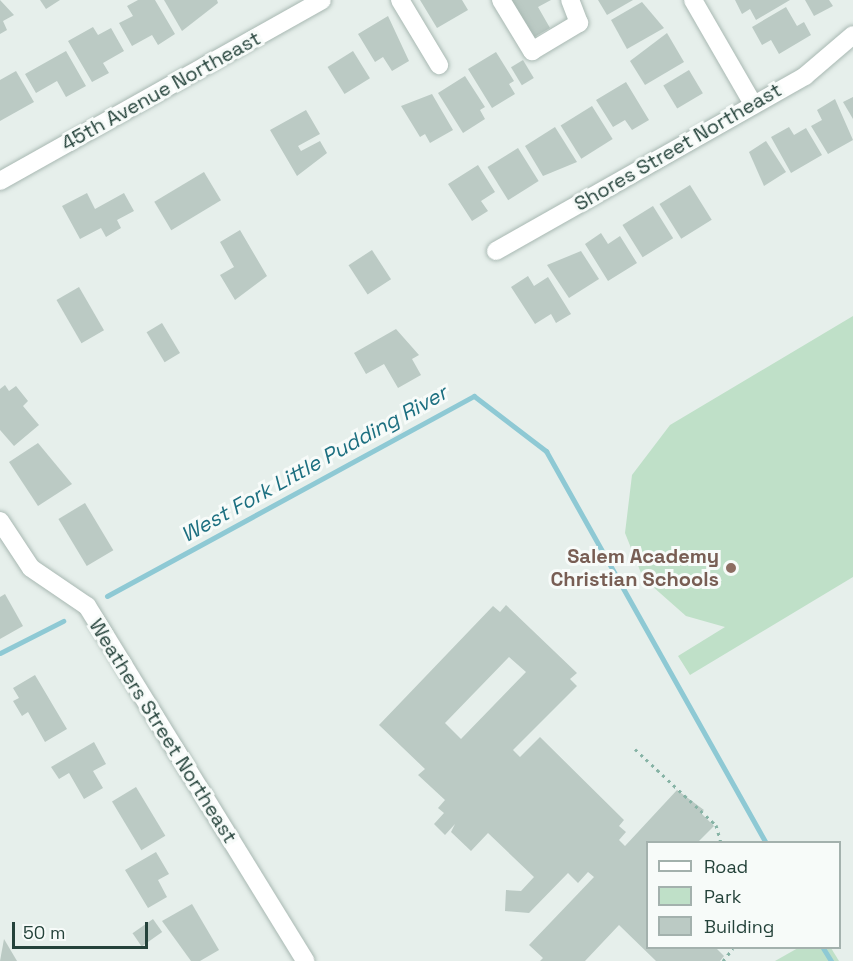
<!DOCTYPE html>
<style>
body{margin:0}
#map{position:relative;width:853px;height:961px;overflow:hidden;background:#e6efeb;font-family:"Space Grotesk",sans-serif}
div>[style]{position:absolute}
.green>*{inset:0;background:#bfe0c8}
.stream>*{height:5px;margin:-2.5px;padding:0 2.5px;transform-origin:2.5px;border-radius:2.5px;background:#8ec9d4}
.building>*{inset:0;background:#bbcac4;transform-origin:0 0}
.path>*{height:3px;margin-top:-1.5px;transform-origin:0;background:repeating-linear-gradient(90deg,#86b3a5 0 3px,transparent 0 7.5px)}
.roads{filter:drop-shadow(0 0 2px #a8b8b2) drop-shadow(0 0 2px #a8b8b2)}
.minor>*{height:18px;margin:-9px;padding:0 9px;transform-origin:9px;border-radius:9px;background:#fff}
.dots>*{width:16px;height:16px;translate:-50% -50%;box-sizing:border-box;border:3px solid #f7fbf9;border-radius:50%}
span{translate:-50% -50%;white-space:nowrap;text-align:center;line-height:1.15;-webkit-text-stroke:6px #f7fbf9;paint-order:stroke}
.street-label{font-size:20px;color:#24423a}
.education-label{font-size:20px;color:#785e54;font-weight:700}
.right{translate:-100% -50%;text-align:right}
.water-label{font-size:21px;color:#1c6f80;font-style:italic}
.legend{position:absolute;left:646px;top:841px;width:195px;height:108px;box-sizing:border-box;background:#f7fbf9;border:2px solid #a3b1ad;margin:0;padding:8px 10px;list-style:none;font-size:18px;color:#24423a}
.legend li{display:flex;align-items:center;gap:12px;height:30px}
.legend b{width:30px;border:2px solid #a3b1ad}
.scale{position:absolute;left:12px;top:922px;width:136px;height:27px;box-sizing:border-box;border:3px solid #24423a;border-top:0;padding-left:8px;font-size:18px;line-height:21px;white-space:nowrap;color:#24423a;-webkit-text-stroke:4px #f7fbf9;paint-order:stroke}
</style>
<div id="map">
<div class="green">
<i style="clip-path:polygon(853px 316px,853px 577px,690px 675px,678px 656px,725px 627px,686px 616px,643px 578px,625px 533px,632px 475px,670px 425px)"></i>
<i style="clip-path:polygon(798px 948px,831px 948px,839px 961px,775px 961px)"></i>
</div>
<div class="stream">
<i style="left:107px;top:596px;width:418px;rotate:-28.6deg"></i>
<i style="left:474px;top:396px;width:91px;rotate:37.4deg"></i>
<i style="left:546px;top:451px;width:448px;rotate:60.7deg"></i>
<i style="left:0;top:653px;width:71px;rotate:-26.9deg"></i>
<i style="left:823px;top:948px;width:15px;rotate:58deg"></i>
</div>
<div class="building">
<i style="clip-path:polygon(0 0,14px 15px,3px 21px,7px 30px,0 34px)"></i>
<i style="clip-path:polygon(40px 0,60px 0,46px 9px)"></i>
<i style="clip-path:polygon(138px 0,155px 0,175px 34px,158px 45px,152px 35px,132px 46px,119px 23px,133px 16px,127px 6px)"></i>
<i style="clip-path:polygon(164px 0,217px 0,218px 3px,182px 31px)"></i>
<i style="clip-path:polygon(420px 0,462px 0,468px 10px,437px 28px)"></i>
<i style="clip-path:polygon(506px 0,551px 0,538px 7px,550px 28px,529px 40px)"></i>
<i style="clip-path:polygon(598px 0,633px 0,607px 15px)"></i>
<i style="clip-path:polygon(735px 0,790px 0,756px 20px,750px 9px,742px 14px)"></i>
<i style="clip-path:polygon(805px 0,829px 0,833px 6px,814px 16px)"></i>
<i style="clip-path:polygon(642px 2px,664px 28px,627px 49px,611px 20px)"></i>
<i style="clip-path:polygon(786px 7px,797px 26px,804px 22px,811px 35px,779px 54px,771px 40px,762px 45px,752px 27px)"></i>
<i style="clip-path:polygon(388px 16px,409px 61px,392px 71px,383px 57px,375px 62px,358px 34px)"></i>
<i style="clip-path:polygon(93px 27px,98px 35px,111px 28px,124px 51px,103px 63px,109px 73px,92px 82px,68px 41px)"></i>
<i style="clip-path:polygon(667px 33px,684px 62px,645px 85px,630px 61px)"></i>
<i style="clip-path:polygon(66px 51px,86px 86px,66px 97px,57px 81px,36px 93px,25px 74px)"></i>
<i style="left:353px;top:51px;width:32px;height:30px;rotate:58deg"></i>
<i style="clip-path:polygon(496px 52px,514px 81px,509px 84px,515px 94px,492px 108px,468px 69px)"></i>
<i style="left:523px;top:60px;width:21px;height:14px;rotate:59deg"></i>
<i style="left:689px;top:70px;width:27px;height:30px;rotate:59deg"></i>
<i style="clip-path:polygon(16px 71px,34px 102px,0 121px,0 80px)"></i>
<i style="clip-path:polygon(465px 76px,485px 107px,480px 110px,485px 119px,463px 133px,438px 93px)"></i>
<i style="clip-path:polygon(626px 82px,649px 120px,632px 130px,625px 120px,613px 127px,596px 100px)"></i>
<i style="clip-path:polygon(432px 94px,453px 130px,430px 143px,425px 134px,420px 137px,401px 106px)"></i>
<i style="clip-path:polygon(853px 97px,853px 119px,843px 102px)"></i>
<i style="clip-path:polygon(835px 99px,853px 140px,828px 154px,811px 126px,822px 120px,817px 110px)"></i>
<i style="left:592px;top:106px;width:39px;height:37px;rotate:58deg"></i>
<i style="clip-path:polygon(306px 110px,320px 134px,298px 146px,301px 151px,320px 141px,327px 153px,297px 176px,270px 130px)"></i>
<i style="clip-path:polygon(555px 127px,577px 162px,543px 176px,525px 146px)"></i>
<i style="clip-path:polygon(789px 127px,794px 135px,806px 128px,822px 155px,791px 173px,771px 137px)"></i>
<i style="clip-path:polygon(766px 141px,786px 172px,764px 186px,749px 152px)"></i>
<i style="left:518px;top:148px;width:39px;height:36px;rotate:58deg"></i>
<i style="clip-path:polygon(478px 165px,495px 192px,481px 201px,488px 211px,472px 221px,448px 184px)"></i>
<i style="left:204px;top:172px;width:33px;height:58px;rotate:59deg"></i>
<i style="left:690px;top:185px;width:41px;height:36px;rotate:58deg"></i>
<i style="clip-path:polygon(87px 193px,95px 209px,124px 193px,134px 211px,117px 220px,121px 228px,106px 237px,101px 228px,80px 239px,62px 206px)"></i>
<i style="left:653px;top:206px;width:38px;height:36px;rotate:58deg"></i>
<i style="clip-path:polygon(240px 230px,267px 276px,235px 300px,220px 275px,234px 267px,220px 242px)"></i>
<i style="clip-path:polygon(601px 233px,608px 244px,620px 236px,637px 263px,608px 281px,585px 244px)"></i>
<i style="left:372px;top:250px;width:35px;height:28px;rotate:57deg"></i>
<i style="clip-path:polygon(581px 251px,599px 279px,569px 298px,547px 265px)"></i>
<i style="clip-path:polygon(528px 276px,534px 286px,548px 277px,571px 314px,556px 323px,551px 314px,535px 324px,511px 287px)"></i>
<i style="left:79px;top:287px;width:50px;height:26px;rotate:60deg"></i>
<i style="left:162px;top:323px;width:35px;height:18px;rotate:59deg"></i>
<i style="clip-path:polygon(396px 329px,419px 355px,412px 359px,421px 375px,398px 388px,384px 364px,366px 374px,354px 353px)"></i>
<i style="clip-path:polygon(5px 385px,9px 391px,16px 386px,28px 401px,23px 406px,39px 425px,14px 446px,0 430px,0 389px)"></i>
<i style="clip-path:polygon(38px 443px,72px 484px,38px 506px,9px 462px)"></i>
<i style="left:85px;top:503px;width:55px;height:31px;rotate:59deg"></i>
<i style="clip-path:polygon(5px 594px,23px 626px,0 639px,0 597px)"></i>
<i style="clip-path:polygon(evenodd,506px 605px,577px 673px,570px 679px,577px 686px,513px 750px,520px 757px,540px 737px,624px 820px,619px 826px,626px 832px,619px 840px,625px 846px,677px 790px,704px 810px,701px 813px,714px 826px,698px 842px,648px 842px,648px 948px,716px 948px,724px 956px,720px 961px,656px 961px,619px 925px,585px 961px,540px 961px,543px 958px,529px 945px,594px 877px,588px 872px,578px 883px,568px 873px,529px 913px,505px 911px,506px 890px,521px 891px,534px 877px,488px 833px,471px 851px,451px 832px,455px 824px,445px 835px,434px 824px,444px 813px,438px 808px,445px 800px,418px 775px,425px 769px,379px 725px,493px 606px,500px 612px,506px 605px,509px 657px,526px 672px,461px 739px,445px 723px,509px 657px)"></i>
<i style="clip-path:polygon(35px 675px,67px 729px,45px 742px,28px 712px,22px 716px,13px 701px,19px 698px,13px 688px)"></i>
<i style="clip-path:polygon(94px 742px,106px 764px,93px 771px,103px 788px,84px 799px,69px 773px,59px 779px,51px 767px)"></i>
<i style="left:136px;top:787px;width:57px;height:28px;rotate:59deg"></i>
<i style="clip-path:polygon(156px 852px,169px 874px,158px 880px,167px 897px,148px 908px,125px 870px)"></i>
<i style="clip-path:polygon(192px 904px,219px 950px,200px 961px,191px 961px,162px 921px)"></i>
<i style="left:153px;top:919px;width:16px;height:25px;rotate:55deg"></i>
<i style="clip-path:polygon(4px 939px,17px 961px,0 961px)"></i>
</div>
<div class="path">
<i style="left:635px;top:749px;width:111px;rotate:43.2deg"></i>
<i style="left:716px;top:825px;width:18px;rotate:74deg"></i>
<i style="left:723px;top:961px;width:16px;rotate:-52deg"></i>
</div>
<div class="roads">
<div class="minor">
<i style="left:400px;top:0;width:76px;rotate:59deg"></i>
<i style="left:501px;top:0;width:60px;rotate:58.7deg"></i>
<i style="left:532px;top:51px;width:55px;rotate:-30.8deg"></i>
<i style="left:579px;top:23px;width:25px;rotate:-111deg"></i>
<i style="left:693px;top:0;width:120px;rotate:60deg"></i>
<i style="left:0;top:181px;width:369px;rotate:-29.3deg"></i>
<i style="left:496px;top:251px;width:355px;rotate:-29.5deg"></i>
<i style="left:805px;top:76px;width:63px;rotate:-40.5deg"></i>
<i style="left:0;top:521px;width:56px;rotate:56.6deg"></i>
<i style="left:31px;top:568px;width:68px;rotate:34.2deg"></i>
<i style="left:87px;top:606px;width:417px;rotate:58.4deg"></i>
</div>
</div>
<div class="dots">
<i style="left:731px;top:568px;background:#8d6e63"></i>
</div>
<div class="street-label">
<span style="left:161px;top:91px;rotate:-29deg">45th Avenue Northeast</span>
<span style="left:678px;top:147px;rotate:-30deg">Shores Street Northeast</span>
<span style="left:163px;top:731px;rotate:58deg">Weathers Street Northeast</span>
</div>
<div class="education-label">
<span class="right" style="left:719px;top:568px">Salem Academy<br>Christian Schools</span>
</div>
<div class="water-label">
<span style="left:314px;top:464px;rotate:-29deg">West Fork Little Pudding River</span>
</div>
<ul class="legend">
<li><b style="height:8px;background:#fff"></b>Road</li>
<li><b style="height:16px;background:#bfe0c8"></b>Park</li>
<li><b style="height:16px;background:#bbcac4"></b>Building</li>
</ul>
<div class="scale">50 m</div>
</div>
